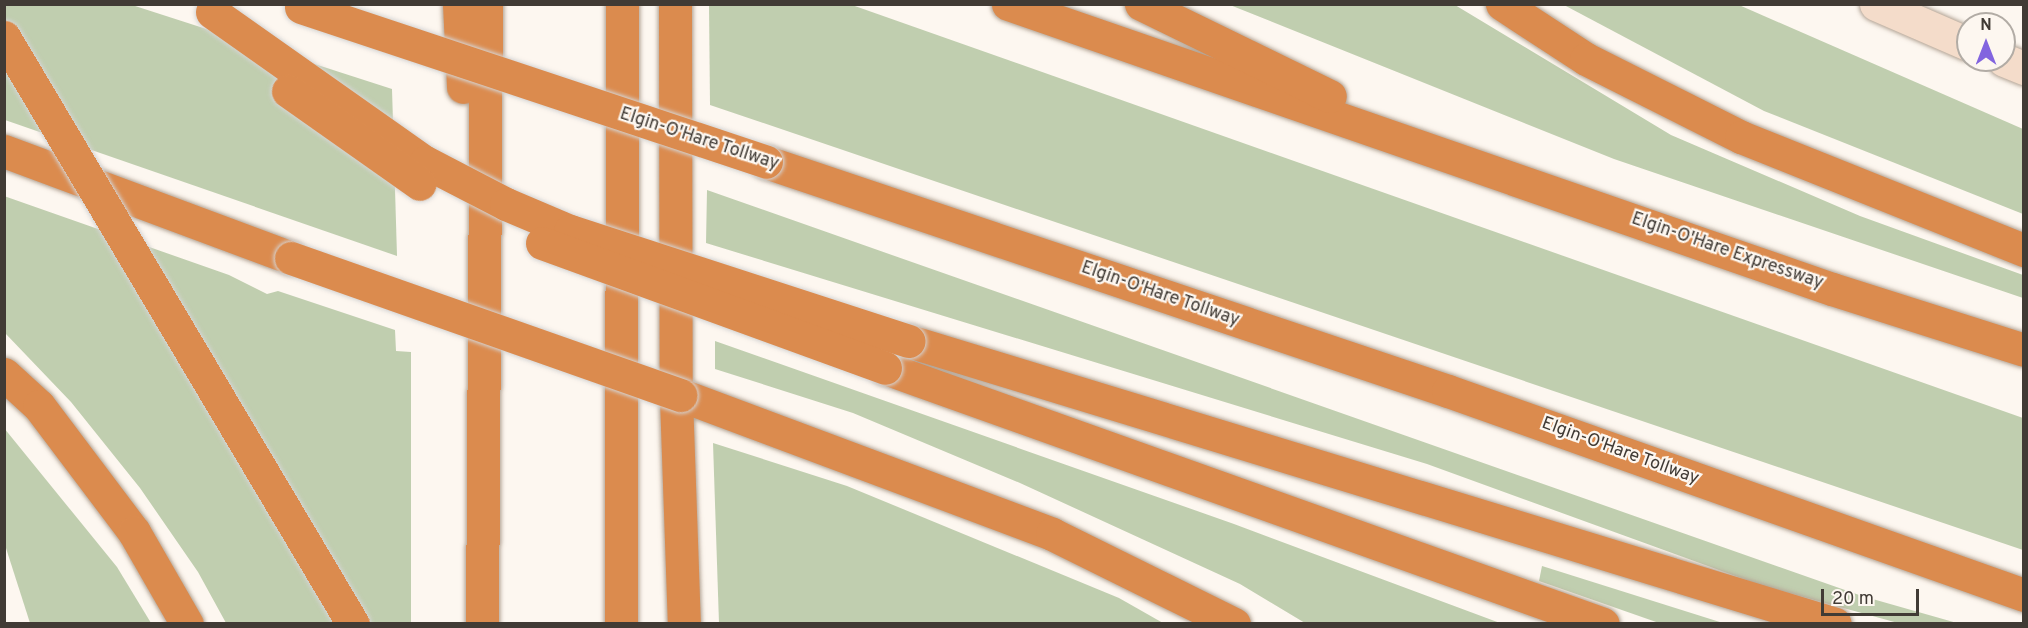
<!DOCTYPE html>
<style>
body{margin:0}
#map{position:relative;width:2028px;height:628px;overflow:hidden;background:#fdf7f0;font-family:Overpass,sans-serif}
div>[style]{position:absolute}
.green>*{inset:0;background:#c0ceaf}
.roads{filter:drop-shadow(0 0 2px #b4a596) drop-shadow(0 0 2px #b4a596)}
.secondary>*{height:33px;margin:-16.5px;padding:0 16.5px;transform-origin:16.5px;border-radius:16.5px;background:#f4dcca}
.highway>*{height:33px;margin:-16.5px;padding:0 16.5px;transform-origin:16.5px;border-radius:16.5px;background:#db8b4e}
.bridges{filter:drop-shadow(0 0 2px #d5d4d3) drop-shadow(0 0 2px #d5d4d3)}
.highway-bridge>*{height:33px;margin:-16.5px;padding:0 16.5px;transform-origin:16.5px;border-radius:16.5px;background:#db8b4e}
span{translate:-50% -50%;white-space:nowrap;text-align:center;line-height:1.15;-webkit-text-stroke:4.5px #fdf7f0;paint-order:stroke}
.street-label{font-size:18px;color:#413b35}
.frame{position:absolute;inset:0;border:6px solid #413b35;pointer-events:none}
.north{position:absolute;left:1956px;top:12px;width:60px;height:60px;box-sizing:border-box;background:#fdf7f0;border:2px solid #b2aca5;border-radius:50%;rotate:0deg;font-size:16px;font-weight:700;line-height:24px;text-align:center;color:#413b35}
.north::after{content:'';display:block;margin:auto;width:21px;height:27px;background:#8264df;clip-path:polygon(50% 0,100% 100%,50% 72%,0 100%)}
.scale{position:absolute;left:1821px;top:589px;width:98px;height:27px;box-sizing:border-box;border:3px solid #413b35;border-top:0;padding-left:8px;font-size:18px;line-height:21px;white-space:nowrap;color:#413b35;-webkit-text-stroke:4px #fdf7f0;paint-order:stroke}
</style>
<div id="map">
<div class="green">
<i style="clip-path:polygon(5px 5px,132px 5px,392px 89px,397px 256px,5px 120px)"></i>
<i style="clip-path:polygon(709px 5px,852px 5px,2023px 418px,2023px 550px,710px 105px)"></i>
<i style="clip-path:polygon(1230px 5px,1455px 5px,1671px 135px,1860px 216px,2023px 275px,2023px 298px,1614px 159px)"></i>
<i style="clip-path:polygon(1564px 5px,1739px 5px,2023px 129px,2023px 214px,1764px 111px)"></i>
<i style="clip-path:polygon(707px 190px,1862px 596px,1957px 623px,1898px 623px,1763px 586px,1427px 464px,706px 243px)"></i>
<i style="clip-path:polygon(4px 196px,229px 275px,267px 294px,278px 291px,395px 330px,396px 351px,411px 352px,411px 623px,226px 623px,198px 572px,140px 488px,71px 402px,5px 333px)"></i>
<i style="clip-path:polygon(715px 341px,1234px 524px,1500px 623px,1305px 623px,1240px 584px,1020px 483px,853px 413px,715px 369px)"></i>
<i style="clip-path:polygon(4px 428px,117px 567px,151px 623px,30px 623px,5px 545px)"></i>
<i style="clip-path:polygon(713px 443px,847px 486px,1119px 598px,1163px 623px,719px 623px)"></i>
<i style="clip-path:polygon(1542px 566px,1723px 623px,1659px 623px,1539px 581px)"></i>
</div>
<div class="roads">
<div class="secondary">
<i style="left:1876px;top:4px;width:100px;rotate:23.5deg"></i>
<i style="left:2004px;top:60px;width:22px;rotate:22deg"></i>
</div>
<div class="highway">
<i style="left:459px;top:4px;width:83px;rotate:87.2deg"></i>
<i style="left:675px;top:4px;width:394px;rotate:89.9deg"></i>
<i style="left:676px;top:398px;width:226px;rotate:88deg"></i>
<i style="left:1008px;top:4px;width:872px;rotate:19.08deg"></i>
<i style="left:1832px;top:289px;width:201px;rotate:17.6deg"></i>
<i style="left:1141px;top:4px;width:210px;rotate:26deg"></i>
<i style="left:1502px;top:4px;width:100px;rotate:33.2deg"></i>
<i style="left:1586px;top:59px;width:174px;rotate:26.7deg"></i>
<i style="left:1741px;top:137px;width:305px;rotate:21.8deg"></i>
<i style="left:4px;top:151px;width:306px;rotate:20.4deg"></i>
<i style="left:766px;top:162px;width:719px;rotate:18.56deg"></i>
<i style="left:1448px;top:391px;width:611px;rotate:19.5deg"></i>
<i style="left:909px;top:341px;width:968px;rotate:16.99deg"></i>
<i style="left:885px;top:368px;width:762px;rotate:19.62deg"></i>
<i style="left:4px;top:374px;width:47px;rotate:42.4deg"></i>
<i style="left:39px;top:406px;width:158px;rotate:53deg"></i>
<i style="left:134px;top:532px;width:106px;rotate:60.1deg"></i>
<i style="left:681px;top:395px;width:396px;rotate:20.5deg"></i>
<i style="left:1052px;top:534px;width:203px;rotate:26.3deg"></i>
<i style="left:482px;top:624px;width:620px;rotate:-89.63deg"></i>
<i style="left:621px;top:624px;width:620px;rotate:-89.91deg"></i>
</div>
</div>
<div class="bridges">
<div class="highway-bridge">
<i style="left:301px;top:7px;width:490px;rotate:18.4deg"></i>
<i style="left:212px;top:12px;width:261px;rotate:35.2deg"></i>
<i style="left:425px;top:162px;width:91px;rotate:27.4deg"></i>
<i style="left:506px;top:204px;width:69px;rotate:22.9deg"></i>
<i style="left:570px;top:231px;width:356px;rotate:18deg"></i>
<i style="left:4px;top:37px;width:683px;rotate:59.27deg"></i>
<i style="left:288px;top:91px;width:161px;rotate:35.2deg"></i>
<i style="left:542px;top:243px;width:365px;rotate:20deg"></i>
<i style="left:291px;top:258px;width:413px;rotate:19.4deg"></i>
</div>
</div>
<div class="street-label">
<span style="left:699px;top:140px;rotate:18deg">Elgin-O'Hare Tollway</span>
<span style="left:1727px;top:252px;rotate:19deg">Elgin-O'Hare Expressway</span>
<span style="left:1160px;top:295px;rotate:19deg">Elgin-O'Hare Tollway</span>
<span style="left:1620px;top:452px;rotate:20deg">Elgin-O'Hare Tollway</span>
</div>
<div class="frame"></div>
<div class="north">N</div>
<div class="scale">20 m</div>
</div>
